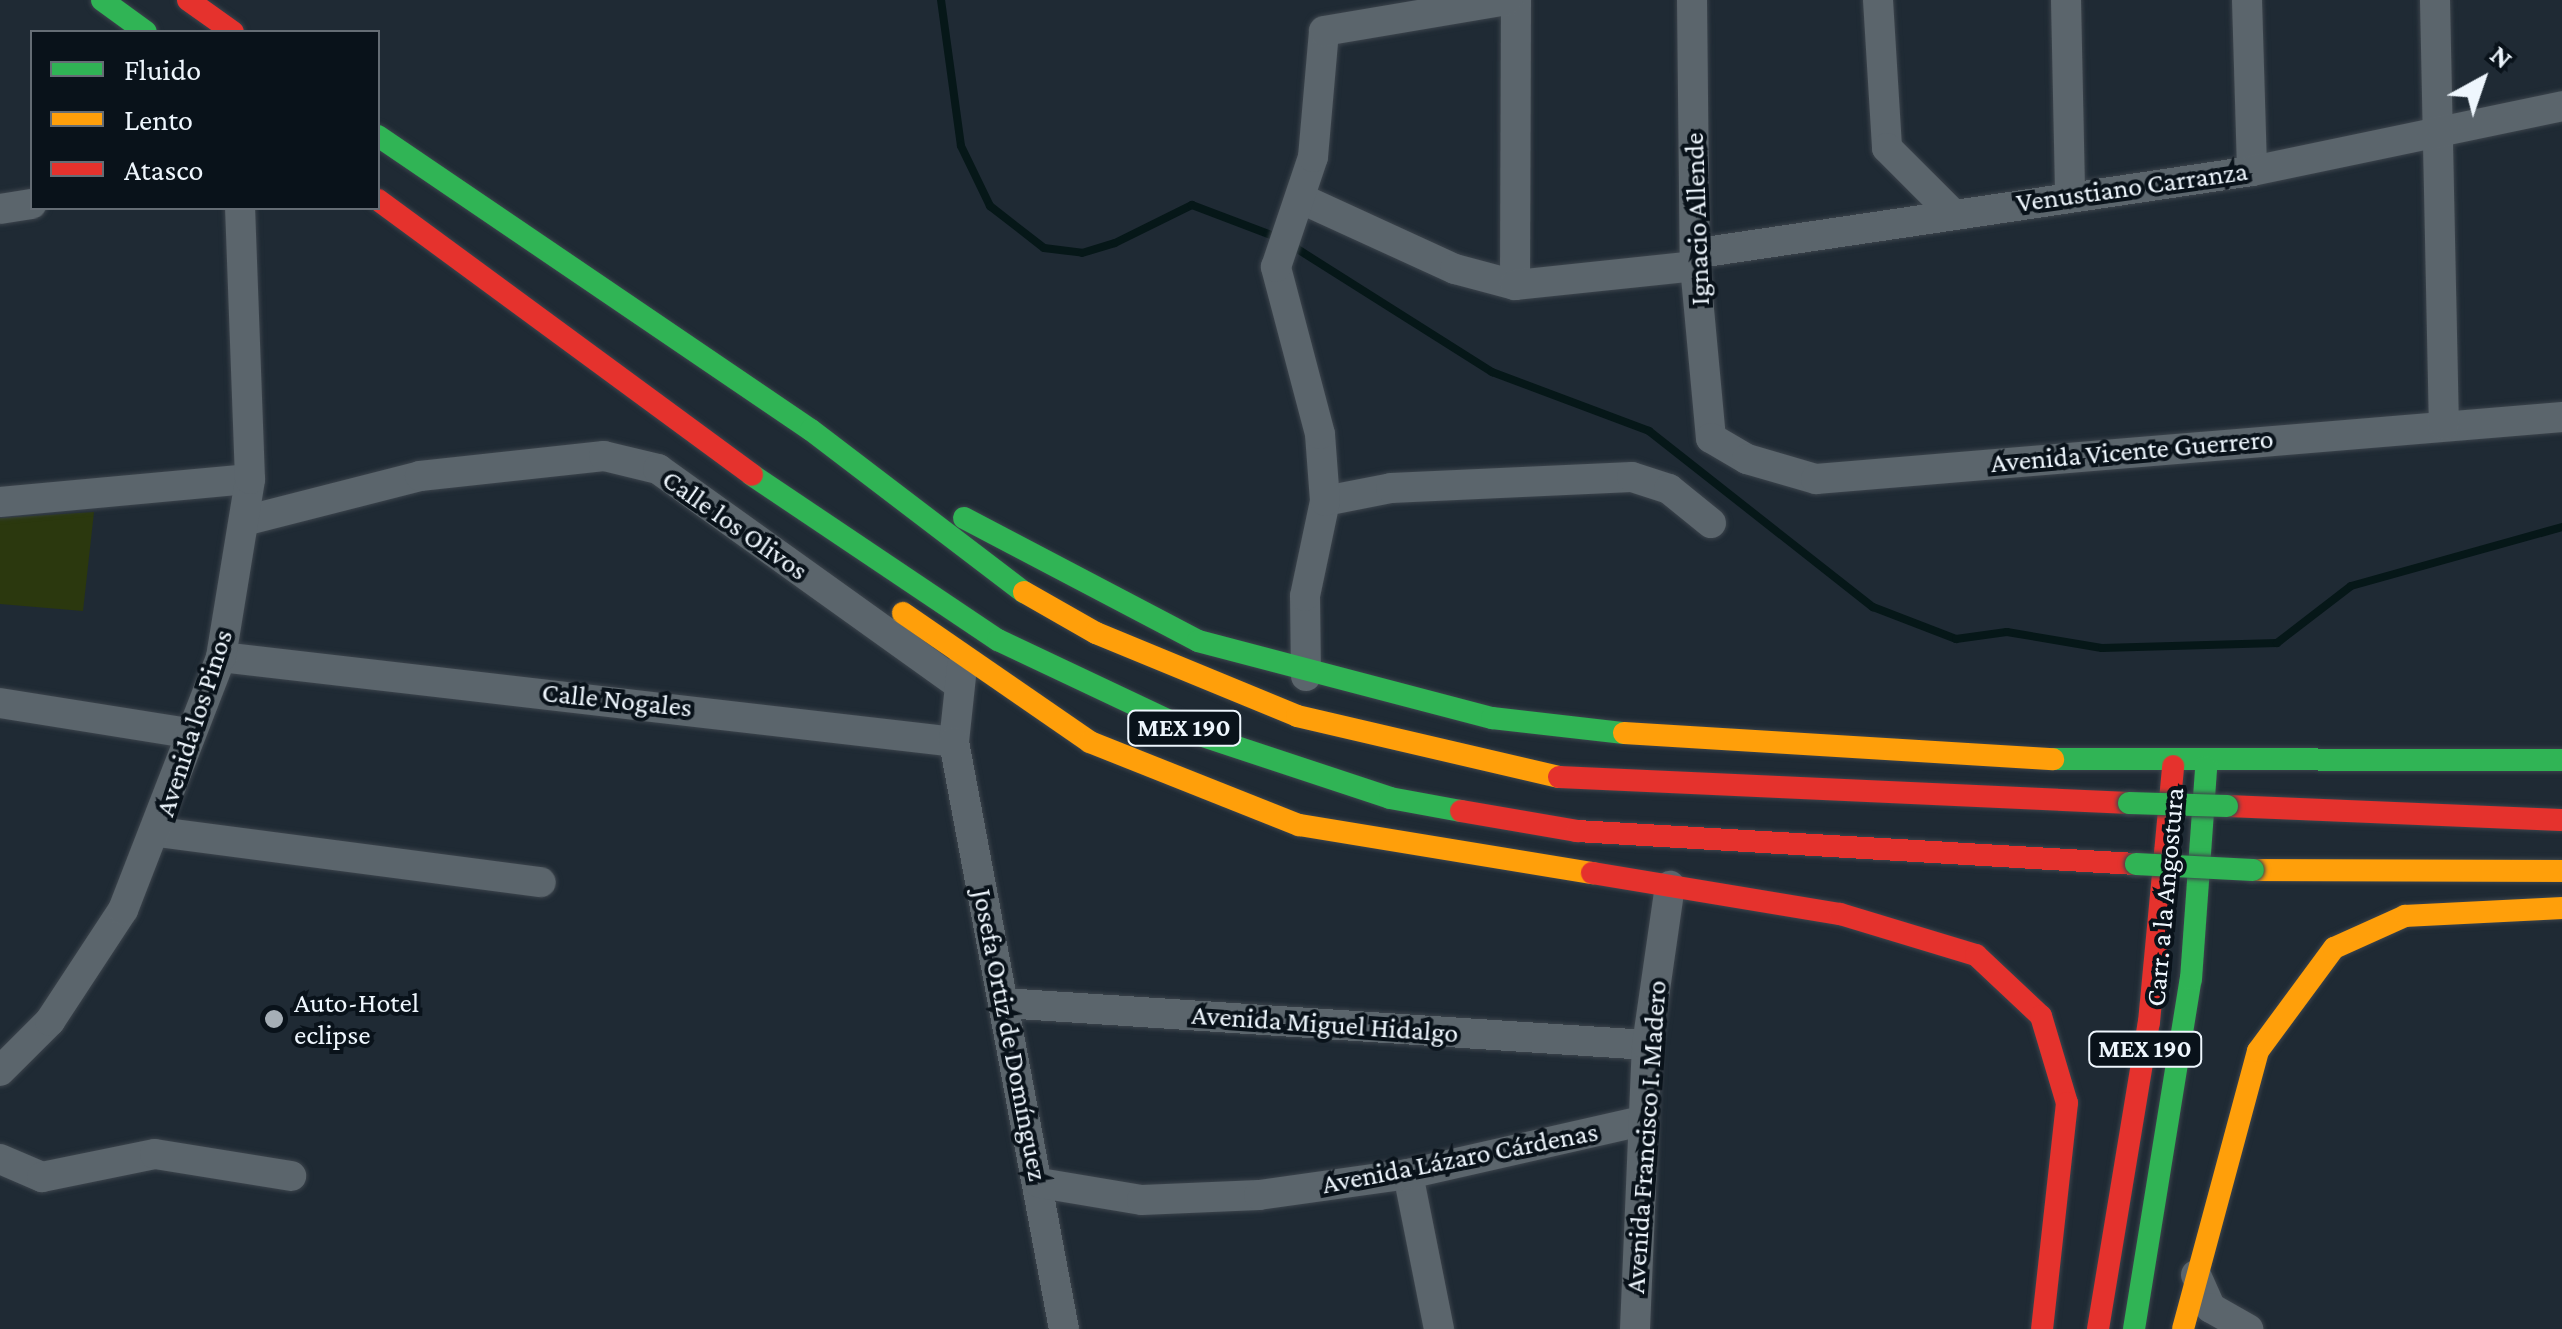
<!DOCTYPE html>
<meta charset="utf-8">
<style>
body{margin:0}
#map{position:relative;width:2562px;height:1329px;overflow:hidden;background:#1f2a34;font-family:"Crimson Pro",serif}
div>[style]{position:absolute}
.green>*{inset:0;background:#2b380e}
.stream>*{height:8px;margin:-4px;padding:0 4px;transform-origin:4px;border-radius:4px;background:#061718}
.roads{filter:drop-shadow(0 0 2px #3c444c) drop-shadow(0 0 2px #3c444c)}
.street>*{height:30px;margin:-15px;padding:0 15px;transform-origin:15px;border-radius:15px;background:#5b656c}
.fast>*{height:22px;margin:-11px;padding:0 11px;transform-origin:11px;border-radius:11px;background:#30b455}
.slow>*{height:22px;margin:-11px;padding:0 11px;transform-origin:11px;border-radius:11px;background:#ff9f0a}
.jam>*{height:22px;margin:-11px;padding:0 11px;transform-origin:11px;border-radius:11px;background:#e5322d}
.bridges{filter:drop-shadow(0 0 2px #3c444c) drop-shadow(0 0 2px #3c444c)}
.fast-bridge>*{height:22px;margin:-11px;padding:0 11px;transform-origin:11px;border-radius:11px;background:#30b455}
.dots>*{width:28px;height:28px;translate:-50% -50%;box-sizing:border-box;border:5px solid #09121a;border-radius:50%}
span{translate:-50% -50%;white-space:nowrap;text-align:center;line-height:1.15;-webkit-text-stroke:8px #09121a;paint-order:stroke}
.shield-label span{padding:2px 8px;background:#09121a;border:2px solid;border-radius:8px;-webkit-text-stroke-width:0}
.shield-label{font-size:25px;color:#eef6fd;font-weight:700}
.street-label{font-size:28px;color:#eef6fd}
.poi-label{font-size:28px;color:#eef6fd}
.left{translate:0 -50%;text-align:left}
.legend{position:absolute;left:30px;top:30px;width:350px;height:180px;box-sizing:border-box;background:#09121a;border:2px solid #656d75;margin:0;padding:12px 18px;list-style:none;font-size:30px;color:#eef6fd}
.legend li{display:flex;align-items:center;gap:20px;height:50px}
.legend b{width:50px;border:2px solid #656d75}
.north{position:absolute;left:2432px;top:30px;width:100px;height:100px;-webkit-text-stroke:8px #09121a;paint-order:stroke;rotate:40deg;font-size:28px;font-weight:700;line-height:40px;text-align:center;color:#eef6fd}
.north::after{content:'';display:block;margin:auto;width:35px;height:45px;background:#eef6fd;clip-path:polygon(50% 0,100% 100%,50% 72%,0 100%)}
</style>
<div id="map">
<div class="green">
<i style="clip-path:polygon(94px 512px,83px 611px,0 604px,0 518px)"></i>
</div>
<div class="stream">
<i style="left:941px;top:0;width:147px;rotate:82.2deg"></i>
<i style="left:961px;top:146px;width:67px;rotate:64.2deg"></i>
<i style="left:990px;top:206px;width:68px;rotate:37.9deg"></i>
<i style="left:1044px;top:248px;width:38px;rotate:7deg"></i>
<i style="left:1082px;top:253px;width:34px;rotate:-17deg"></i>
<i style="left:1115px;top:243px;width:86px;rotate:-26.3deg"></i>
<i style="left:1192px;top:205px;width:93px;rotate:20.8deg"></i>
<i style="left:1291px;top:245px;width:238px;rotate:32.3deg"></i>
<i style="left:1492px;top:372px;width:168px;rotate:20.6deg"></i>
<i style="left:1649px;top:431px;width:285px;rotate:38.2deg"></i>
<i style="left:1873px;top:607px;width:89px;rotate:21.1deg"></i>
<i style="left:1956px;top:639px;width:51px;rotate:-7.8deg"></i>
<i style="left:2007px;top:632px;width:96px;rotate:9.6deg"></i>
<i style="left:2102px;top:648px;width:175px;rotate:-1.6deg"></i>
<i style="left:2277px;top:643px;width:93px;rotate:-37.6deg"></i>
<i style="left:2351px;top:586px;width:219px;rotate:-15.6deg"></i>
</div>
<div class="roads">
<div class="street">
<i style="left:1692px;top:0;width:266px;rotate:89.4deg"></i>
<i style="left:1695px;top:266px;width:173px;rotate:84.7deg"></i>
<i style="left:1711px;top:438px;width:42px;rotate:30.3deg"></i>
<i style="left:1747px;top:459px;width:72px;rotate:16.2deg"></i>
<i style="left:1816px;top:479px;width:749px;rotate:-4.75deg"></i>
<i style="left:1878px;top:0;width:148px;rotate:86.5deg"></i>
<i style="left:1887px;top:148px;width:91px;rotate:45deg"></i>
<i style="left:2066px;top:0;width:195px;rotate:88.8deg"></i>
<i style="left:2247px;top:0;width:171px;rotate:88.3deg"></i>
<i style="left:2435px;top:0;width:425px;rotate:88.8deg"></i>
<i style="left:1304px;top:200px;width:166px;rotate:24.6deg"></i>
<i style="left:1455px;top:269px;width:62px;rotate:14.9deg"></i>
<i style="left:1515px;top:285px;width:285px;rotate:-89.8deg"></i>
<i style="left:0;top:209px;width:32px;rotate:-9deg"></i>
<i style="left:1699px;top:253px;width:559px;rotate:-8.43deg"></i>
<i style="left:2252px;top:171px;width:317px;rotate:-11.8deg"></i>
<i style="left:1515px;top:285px;width:181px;rotate:-6deg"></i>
<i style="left:1325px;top:501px;width:67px;rotate:-11.1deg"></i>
<i style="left:1391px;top:488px;width:241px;rotate:-2.6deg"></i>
<i style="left:1632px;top:477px;width:39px;rotate:18deg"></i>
<i style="left:1669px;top:489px;width:54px;rotate:39deg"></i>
<i style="left:0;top:502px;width:251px;rotate:-5.3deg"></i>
<i style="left:248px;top:520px;width:178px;rotate:-14.3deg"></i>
<i style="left:420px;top:476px;width:185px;rotate:-6.2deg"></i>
<i style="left:604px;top:456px;width:56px;rotate:13.5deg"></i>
<i style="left:658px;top:469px;width:368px;rotate:35.6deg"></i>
<i style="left:221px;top:657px;width:738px;rotate:6.61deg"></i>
<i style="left:962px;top:667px;width:75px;rotate:96.1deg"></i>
<i style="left:954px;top:742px;width:597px;rotate:79.39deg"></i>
<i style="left:1306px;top:676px;width:80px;rotate:-90.7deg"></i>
<i style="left:1305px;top:596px;width:97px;rotate:-78.1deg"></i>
<i style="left:1325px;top:501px;width:67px;rotate:-94.3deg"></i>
<i style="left:1320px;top:434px;width:173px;rotate:-104.8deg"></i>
<i style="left:1276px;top:267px;width:116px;rotate:-71.4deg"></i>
<i style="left:1313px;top:157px;width:126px;rotate:-85deg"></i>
<i style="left:1324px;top:31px;width:186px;rotate:-9.6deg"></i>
<i style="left:0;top:703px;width:190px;rotate:9.1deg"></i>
<i style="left:159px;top:832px;width:385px;rotate:7.5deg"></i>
<i style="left:1003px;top:1003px;width:645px;rotate:3.73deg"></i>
<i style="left:0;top:1071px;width:71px;rotate:-45deg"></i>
<i style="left:50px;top:1021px;width:133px;rotate:-56.7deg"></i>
<i style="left:123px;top:910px;width:271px;rotate:-68.8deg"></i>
<i style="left:221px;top:657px;width:180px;rotate:-80.7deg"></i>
<i style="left:250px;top:479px;width:271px;rotate:-92.1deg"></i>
<i style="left:0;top:1159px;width:46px;rotate:23.2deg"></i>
<i style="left:42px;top:1177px;width:115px;rotate:-11.5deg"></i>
<i style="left:155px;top:1154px;width:138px;rotate:9.2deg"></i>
<i style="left:1408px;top:1174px;width:158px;rotate:78.7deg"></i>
<i style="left:1040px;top:1183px;width:103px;rotate:9.5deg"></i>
<i style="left:1142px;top:1200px;width:117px;rotate:-2.4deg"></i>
<i style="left:1259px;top:1195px;width:150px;rotate:-8deg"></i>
<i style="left:1408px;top:1174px;width:240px;rotate:-12.8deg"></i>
<i style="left:2196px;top:1275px;width:36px;rotate:66deg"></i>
<i style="left:2211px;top:1308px;width:43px;rotate:29.6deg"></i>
<i style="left:1635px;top:1329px;width:284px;rotate:-87.6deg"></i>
<i style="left:1647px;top:1045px;width:161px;rotate:-81.8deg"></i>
</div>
<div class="fast">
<i style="left:102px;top:0;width:54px;rotate:36deg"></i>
<i style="left:378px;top:136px;width:523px;rotate:34.18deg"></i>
<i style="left:811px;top:430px;width:268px;rotate:37.3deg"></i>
<i style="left:752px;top:475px;width:296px;rotate:33.9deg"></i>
<i style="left:998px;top:640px;width:220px;rotate:25.3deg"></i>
<i style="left:1197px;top:734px;width:203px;rotate:18.3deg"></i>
<i style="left:1390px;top:798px;width:72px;rotate:10.4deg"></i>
<i style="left:964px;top:518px;width:264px;rotate:27.7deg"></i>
<i style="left:1198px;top:641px;width:304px;rotate:14.7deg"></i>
<i style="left:1492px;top:718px;width:133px;rotate:6.5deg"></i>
<i style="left:2053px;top:759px;width:509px;rotate:0.11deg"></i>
<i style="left:2134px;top:1329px;width:355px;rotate:-80.8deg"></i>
<i style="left:2191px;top:979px;width:212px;rotate:-85.9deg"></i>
</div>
<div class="slow">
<i style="left:1024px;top:592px;width:83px;rotate:29.7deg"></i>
<i style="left:1096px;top:633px;width:217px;rotate:22.4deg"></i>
<i style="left:1297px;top:716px;width:269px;rotate:13.1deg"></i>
<i style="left:903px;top:613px;width:227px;rotate:34.6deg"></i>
<i style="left:1090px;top:742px;width:225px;rotate:21.7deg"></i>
<i style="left:1299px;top:825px;width:297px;rotate:9.3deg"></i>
<i style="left:1624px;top:733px;width:430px;rotate:3.5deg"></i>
<i style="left:2253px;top:870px;width:309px;rotate:0.2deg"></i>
<i style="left:2183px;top:1329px;width:288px;rotate:-74.9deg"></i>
<i style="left:2258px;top:1051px;width:128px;rotate:-53.6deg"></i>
<i style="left:2334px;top:948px;width:78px;rotate:-24.3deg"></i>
<i style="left:2405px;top:916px;width:157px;rotate:-2.9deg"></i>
</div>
<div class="jam">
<i style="left:188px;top:0;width:55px;rotate:35.4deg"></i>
<i style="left:378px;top:200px;width:464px;rotate:36.3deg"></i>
<i style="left:1559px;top:777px;width:571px;rotate:2.61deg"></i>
<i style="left:2227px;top:806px;width:335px;rotate:2.4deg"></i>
<i style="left:1461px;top:811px;width:118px;rotate:9.8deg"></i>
<i style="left:1577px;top:831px;width:560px;rotate:3.38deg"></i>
<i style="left:1592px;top:873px;width:251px;rotate:9.4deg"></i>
<i style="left:1840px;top:914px;width:142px;rotate:16.8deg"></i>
<i style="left:1976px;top:955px;width:89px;rotate:43.2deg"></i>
<i style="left:2041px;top:1016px;width:91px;rotate:73.4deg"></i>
<i style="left:2067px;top:1103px;width:227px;rotate:96.3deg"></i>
<i style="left:2098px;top:1329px;width:311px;rotate:-80.6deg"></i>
<i style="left:2149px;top:1022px;width:257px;rotate:-84.6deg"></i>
</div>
</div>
<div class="bridges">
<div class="fast-bridge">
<i style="left:2129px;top:803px;width:98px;rotate:1.8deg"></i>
<i style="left:2136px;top:864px;width:117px;rotate:2.9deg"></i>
</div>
</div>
<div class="dots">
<i style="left:274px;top:1019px;background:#a6afb7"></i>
</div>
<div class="shield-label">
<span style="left:1184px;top:728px">MEX 190</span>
<span style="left:2145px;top:1049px">MEX 190</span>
</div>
<div class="street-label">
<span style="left:2132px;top:187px;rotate:-8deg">Venustiano Carranza</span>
<span style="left:1697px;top:219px;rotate:-92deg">Ignacio Allende</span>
<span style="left:2132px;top:451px;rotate:-5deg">Avenida Vicente Guerrero</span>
<span style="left:735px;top:525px;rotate:35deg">Calle los Olivos</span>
<span style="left:617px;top:700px;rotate:6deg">Calle Nogales</span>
<span style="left:194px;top:723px;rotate:-72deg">Avenida los Pinos</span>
<span style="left:2165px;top:897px;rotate:-85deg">Carr. a la Angostura</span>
<span style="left:1325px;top:1024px;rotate:4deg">Avenida Miguel Hidalgo</span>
<span style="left:1010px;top:1035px;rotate:79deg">Josefa Ortiz de Domínguez</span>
<span style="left:1646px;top:1137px;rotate:-86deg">Avenida Francisco I. Madero</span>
<span style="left:1460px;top:1158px;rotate:-11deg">Avenida Lázaro Cárdenas</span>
</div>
<div class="poi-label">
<span class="left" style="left:294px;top:1019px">Auto-Hotel<br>eclipse</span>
</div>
<ul class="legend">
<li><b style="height:12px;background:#30b455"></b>Fluido</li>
<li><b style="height:12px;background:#ff9f0a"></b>Lento</li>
<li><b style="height:12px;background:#e5322d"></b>Atasco</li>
</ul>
<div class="north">N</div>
</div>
